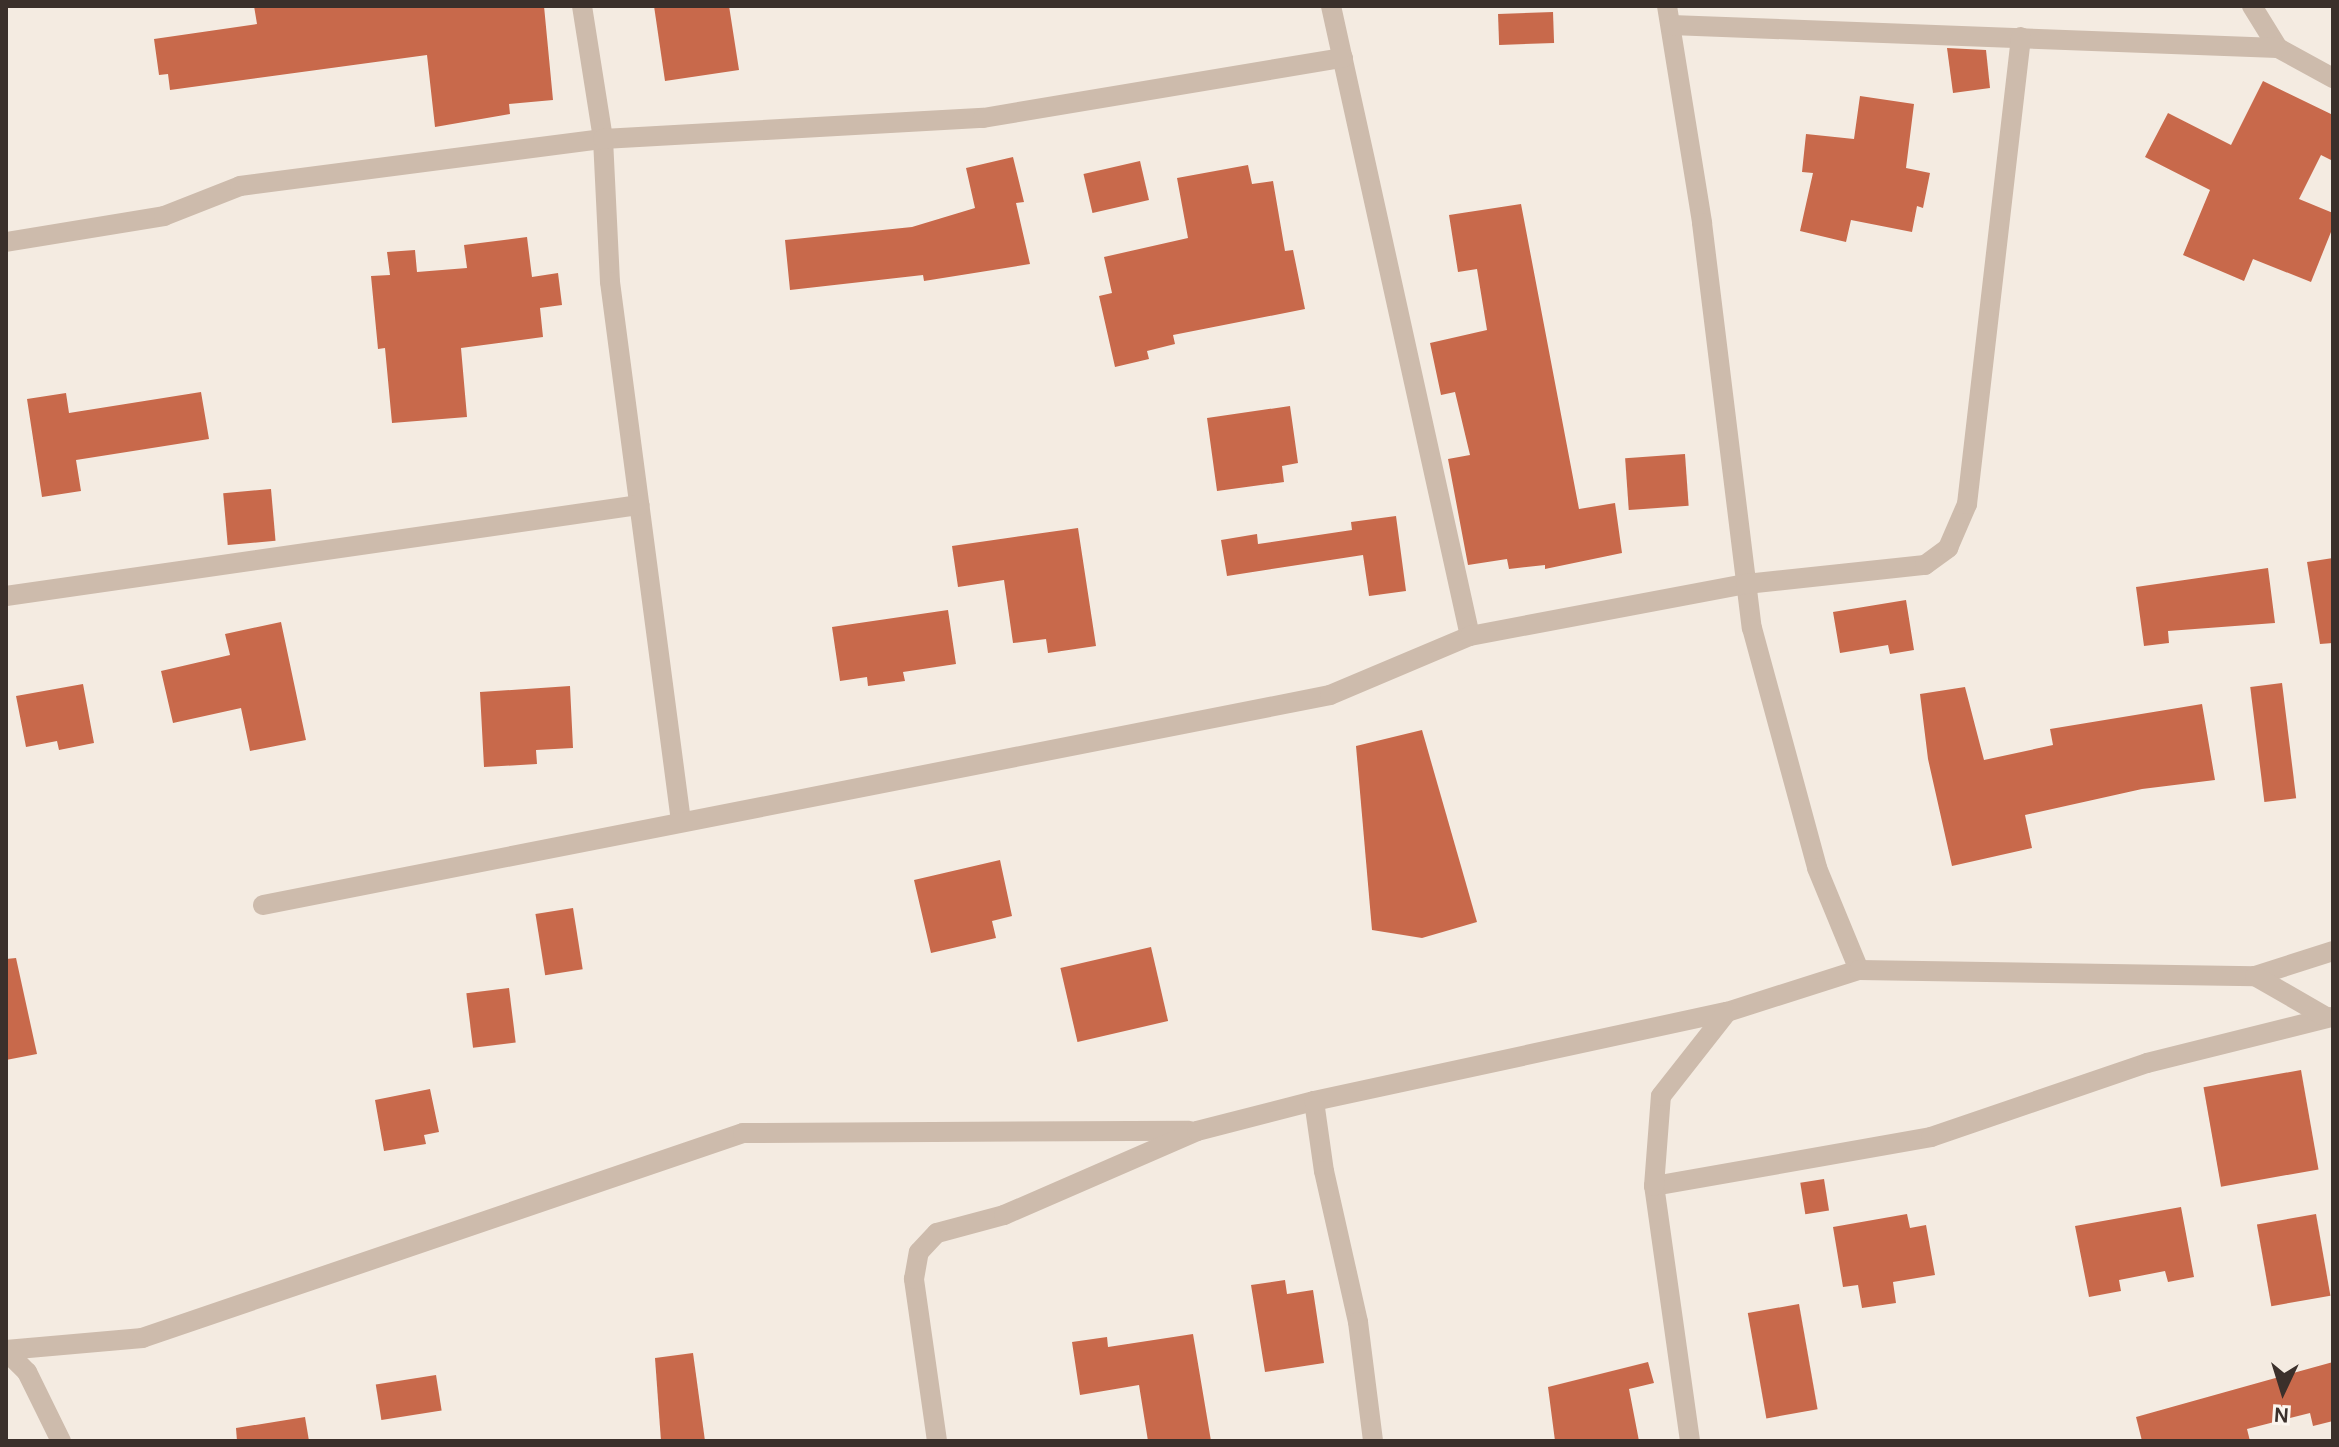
<!DOCTYPE html>
<style>
body{margin:0}
#map{position:relative;width:2339px;height:1447px;overflow:hidden;background:#f4ebe1;font-family:Karla,sans-serif}
div>[style]{position:absolute}
.building>*{inset:0;background:#c8694b;transform-origin:0 0}
.minor>*{height:20px;margin:-10px;padding:0 10px;transform-origin:10px;border-radius:10px;background:#cdbbac}
span{translate:-50% -50%;white-space:nowrap;text-align:center;line-height:1.15;-webkit-text-stroke:6px #fbf5ee;paint-order:stroke}
.frame{position:absolute;inset:0;border:8px solid #3b302b;pointer-events:none}
.north{position:absolute;left:2243px;top:1351px;width:80px;height:80px;-webkit-text-stroke:6px #fbf5ee;paint-order:stroke;rotate:184deg;font-size:22px;font-weight:700;line-height:32px;text-align:center;color:#3b302b}
.north::after{content:'';display:block;margin:auto;width:28px;height:36px;background:#3b302b;clip-path:polygon(50% 0,100% 100%,50% 72%,0 100%)}
</style>
<div id="map">
<div class="building">
<i style="clip-path:polygon(254px 6px,544px 6px,553px 100px,509px 104px,510px 114px,435px 127px,427px 55px,170px 90px,168px 74px,159px 75px,154px 39px,257px 24px)"></i>
<i style="clip-path:polygon(654px 6px,729px 6px,739px 70px,665px 81px)"></i>
<i style="left:1553px;top:12px;width:31px;height:55px;rotate:88deg"></i>
<i style="clip-path:polygon(1947px 48px,1986px 50px,1990px 88px,1953px 93px)"></i>
<i style="clip-path:polygon(2263px 81px,2333px 115px,2333px 161px,2321px 155px,2299px 199px,2333px 213px,2333px 227px,2311px 282px,2253px 259px,2244px 281px,2183px 255px,2210px 190px,2145px 157px,2168px 113px,2231px 145px)"></i>
<i style="clip-path:polygon(1860px 96px,1914px 104px,1906px 168px,1930px 173px,1923px 208px,1917px 206px,1912px 232px,1851px 220px,1846px 242px,1800px 231px,1813px 173px,1802px 172px,1806px 134px,1854px 139px)"></i>
<i style="clip-path:polygon(1013px 157px,1024px 202px,1016px 203px,1030px 264px,924px 281px,923px 275px,790px 290px,785px 240px,912px 227px,975px 208px,966px 168px)"></i>
<i style="left:1140px;top:161px;width:40px;height:58px;rotate:77deg"></i>
<i style="clip-path:polygon(1248px 165px,1252px 184px,1273px 181px,1285px 251px,1293px 250px,1305px 309px,1173px 335px,1175px 344px,1147px 351px,1149px 359px,1115px 367px,1099px 296px,1112px 293px,1104px 257px,1188px 238px,1177px 178px)"></i>
<i style="clip-path:polygon(1521px 204px,1579px 509px,1615px 503px,1622px 553px,1545px 569px,1545px 565px,1509px 569px,1507px 559px,1468px 565px,1448px 459px,1470px 455px,1455px 392px,1441px 395px,1430px 343px,1487px 330px,1477px 269px,1458px 272px,1449px 215px)"></i>
<i style="clip-path:polygon(527px 237px,532px 277px,558px 273px,562px 305px,540px 308px,543px 337px,461px 348px,467px 417px,392px 423px,385px 348px,378px 349px,371px 276px,390px 275px,387px 252px,415px 250px,417px 272px,467px 268px,464px 245px)"></i>
<i style="clip-path:polygon(201px 392px,209px 439px,76px 460px,81px 491px,42px 497px,27px 399px,66px 393px,69px 413px)"></i>
<i style="clip-path:polygon(1290px 406px,1298px 463px,1282px 466px,1284px 482px,1217px 491px,1207px 418px)"></i>
<i style="left:1685px;top:454px;width:52px;height:60px;rotate:86deg"></i>
<i style="left:271px;top:489px;width:52px;height:48px;rotate:85deg"></i>
<i style="clip-path:polygon(1396px 516px,1406px 591px,1369px 596px,1363px 555px,1227px 576px,1221px 540px,1257px 534px,1258px 544px,1352px 530px,1351px 522px)"></i>
<i style="clip-path:polygon(1078px 528px,1096px 646px,1048px 653px,1046px 639px,1013px 643px,1004px 580px,958px 587px,952px 546px)"></i>
<i style="clip-path:polygon(2333px 558px,2333px 643px,2320px 644px,2307px 562px)"></i>
<i style="clip-path:polygon(2268px 568px,2275px 623px,2168px 631px,2169px 643px,2144px 646px,2136px 587px)"></i>
<i style="clip-path:polygon(1906px 600px,1914px 650px,1890px 654px,1888px 645px,1840px 653px,1833px 612px)"></i>
<i style="clip-path:polygon(948px 610px,956px 664px,903px 672px,905px 681px,868px 686px,867px 677px,840px 681px,832px 627px)"></i>
<i style="clip-path:polygon(281px 622px,306px 740px,250px 751px,241px 708px,173px 723px,161px 671px,230px 655px,225px 634px)"></i>
<i style="left:2282px;top:683px;width:116px;height:32px;rotate:83deg"></i>
<i style="clip-path:polygon(83px 684px,94px 743px,59px 750px,57px 741px,26px 747px,16px 696px)"></i>
<i style="clip-path:polygon(570px 686px,573px 748px,536px 750px,537px 764px,484px 767px,480px 692px)"></i>
<i style="clip-path:polygon(1965px 687px,1984px 760px,2053px 745px,2050px 729px,2202px 704px,2215px 780px,2142px 789px,2025px 815px,2032px 848px,1952px 866px,1928px 759px,1920px 694px)"></i>
<i style="clip-path:polygon(1422px 730px,1477px 922px,1422px 938px,1372px 930px,1356px 746px)"></i>
<i style="clip-path:polygon(1000px 860px,1012px 916px,992px 921px,996px 938px,931px 953px,914px 880px)"></i>
<i style="left:573px;top:908px;width:62px;height:38px;rotate:81deg"></i>
<i style="left:1151px;top:947px;width:76px;height:93px;rotate:77deg"></i>
<i style="clip-path:polygon(16px 958px,37px 1054px,6px 1060px,6px 959px)"></i>
<i style="left:509px;top:988px;width:55px;height:43px;rotate:83deg"></i>
<i style="left:2301px;top:1070px;width:101px;height:99px;rotate:80deg"></i>
<i style="clip-path:polygon(430px 1089px,439px 1132px,424px 1135px,426px 1144px,384px 1151px,375px 1100px)"></i>
<i style="left:1824px;top:1179px;width:32px;height:24px;rotate:81deg"></i>
<i style="clip-path:polygon(2181px 1207px,2194px 1277px,2168px 1282px,2165px 1271px,2119px 1280px,2121px 1291px,2089px 1297px,2075px 1226px)"></i>
<i style="clip-path:polygon(1907px 1214px,1910px 1228px,1926px 1225px,1935px 1275px,1893px 1282px,1896px 1303px,1862px 1308px,1858px 1285px,1843px 1287px,1833px 1227px)"></i>
<i style="left:2316px;top:1214px;width:83px;height:60px;rotate:80deg"></i>
<i style="clip-path:polygon(1285px 1280px,1287px 1294px,1313px 1290px,1324px 1363px,1265px 1372px,1251px 1285px)"></i>
<i style="left:1799px;top:1304px;width:107px;height:52px;rotate:80deg"></i>
<i style="clip-path:polygon(1193px 1334px,1211px 1441px,1148px 1441px,1139px 1385px,1080px 1395px,1072px 1342px,1107px 1337px,1108px 1347px)"></i>
<i style="clip-path:polygon(693px 1353px,705px 1441px,661px 1441px,655px 1358px)"></i>
<i style="clip-path:polygon(1648px 1362px,1654px 1383px,1629px 1389px,1639px 1441px,1555px 1441px,1548px 1387px)"></i>
<i style="clip-path:polygon(2333px 1362px,2333px 1421px,2313px 1426px,2310px 1413px,2247px 1429px,2250px 1441px,2142px 1441px,2136px 1417px)"></i>
<i style="left:436px;top:1375px;width:36px;height:61px;rotate:81deg"></i>
<i style="clip-path:polygon(305px 1417px,309px 1441px,237px 1441px,236px 1428px)"></i>
</div>
<div class="minor">
<i style="left:582px;top:6px;width:135px;rotate:81deg"></i>
<i style="left:603px;top:139px;width:143px;rotate:87.2deg"></i>
<i style="left:610px;top:282px;width:544px;rotate:82.5deg"></i>
<i style="left:1331px;top:6px;width:645px;rotate:77.56deg"></i>
<i style="left:1667px;top:6px;width:220px;rotate:80.8deg"></i>
<i style="left:1702px;top:223px;width:408px;rotate:83deg"></i>
<i style="left:1752px;top:628px;width:249px;rotate:74.8deg"></i>
<i style="left:1817px;top:868px;width:110px;rotate:67.6deg"></i>
<i style="left:2252px;top:6px;width:49px;rotate:58.2deg"></i>
<i style="left:2278px;top:48px;width:63px;rotate:28.6deg"></i>
<i style="left:1671px;top:25px;width:607px;rotate:2.17deg"></i>
<i style="left:6px;top:242px;width:160px;rotate:-9.3deg"></i>
<i style="left:164px;top:216px;width:82px;rotate:-21.5deg"></i>
<i style="left:240px;top:186px;width:366px;rotate:-7.4deg"></i>
<i style="left:603px;top:139px;width:381px;rotate:-3.2deg"></i>
<i style="left:983px;top:118px;width:365px;rotate:-9.5deg"></i>
<i style="left:6px;top:596px;width:640px;rotate:-8.18deg"></i>
<i style="left:263px;top:905px;width:1087px;rotate:-11.13deg"></i>
<i style="left:1330px;top:695px;width:152px;rotate:-22.9deg"></i>
<i style="left:1470px;top:636px;width:281px;rotate:-10.7deg"></i>
<i style="left:1746px;top:584px;width:180px;rotate:-6.1deg"></i>
<i style="left:1925px;top:565px;width:29px;rotate:-36deg"></i>
<i style="left:1948px;top:548px;width:48px;rotate:-66.6deg"></i>
<i style="left:1967px;top:504px;width:470px;rotate:-83.4deg"></i>
<i style="left:2255px;top:976px;width:82px;rotate:-17.8deg"></i>
<i style="left:1314px;top:1101px;width:71px;rotate:81.9deg"></i>
<i style="left:1324px;top:1171px;width:155px;rotate:77.3deg"></i>
<i style="left:1358px;top:1322px;width:120px;rotate:82.8deg"></i>
<i style="left:1654px;top:1186px;width:281px;rotate:-10deg"></i>
<i style="left:1931px;top:1137px;width:228px;rotate:-18.9deg"></i>
<i style="left:2147px;top:1063px;width:190px;rotate:-14deg"></i>
<i style="left:6px;top:1350px;width:137px;rotate:-5deg"></i>
<i style="left:142px;top:1338px;width:635px;rotate:-18.83deg"></i>
<i style="left:743px;top:1133px;width:446px;rotate:-0.3deg"></i>
<i style="left:6px;top:1351px;width:30px;rotate:45deg"></i>
<i style="left:27px;top:1372px;width:77px;rotate:63.8deg"></i>
<i style="left:937px;top:1441px;width:164px;rotate:-98.1deg"></i>
<i style="left:914px;top:1279px;width:27px;rotate:-80deg"></i>
<i style="left:919px;top:1252px;width:26px;rotate:-47deg"></i>
<i style="left:937px;top:1233px;width:69px;rotate:-15deg"></i>
<i style="left:1004px;top:1215px;width:210px;rotate:-23.5deg"></i>
<i style="left:1197px;top:1131px;width:121px;rotate:-14.4deg"></i>
<i style="left:1314px;top:1101px;width:422px;rotate:-12.2deg"></i>
<i style="left:1727px;top:1012px;width:139px;rotate:-17.7deg"></i>
<i style="left:1859px;top:970px;width:396px;rotate:0.9deg"></i>
<i style="left:2255px;top:976px;width:82px;rotate:30deg"></i>
<i style="left:1690px;top:1441px;width:258px;rotate:-98deg"></i>
<i style="left:1654px;top:1186px;width:90px;rotate:-85.6deg"></i>
<i style="left:1661px;top:1096px;width:107px;rotate:-51.8deg"></i>
</div>
<div class="frame"></div>
<div class="north">N</div>
</div>
